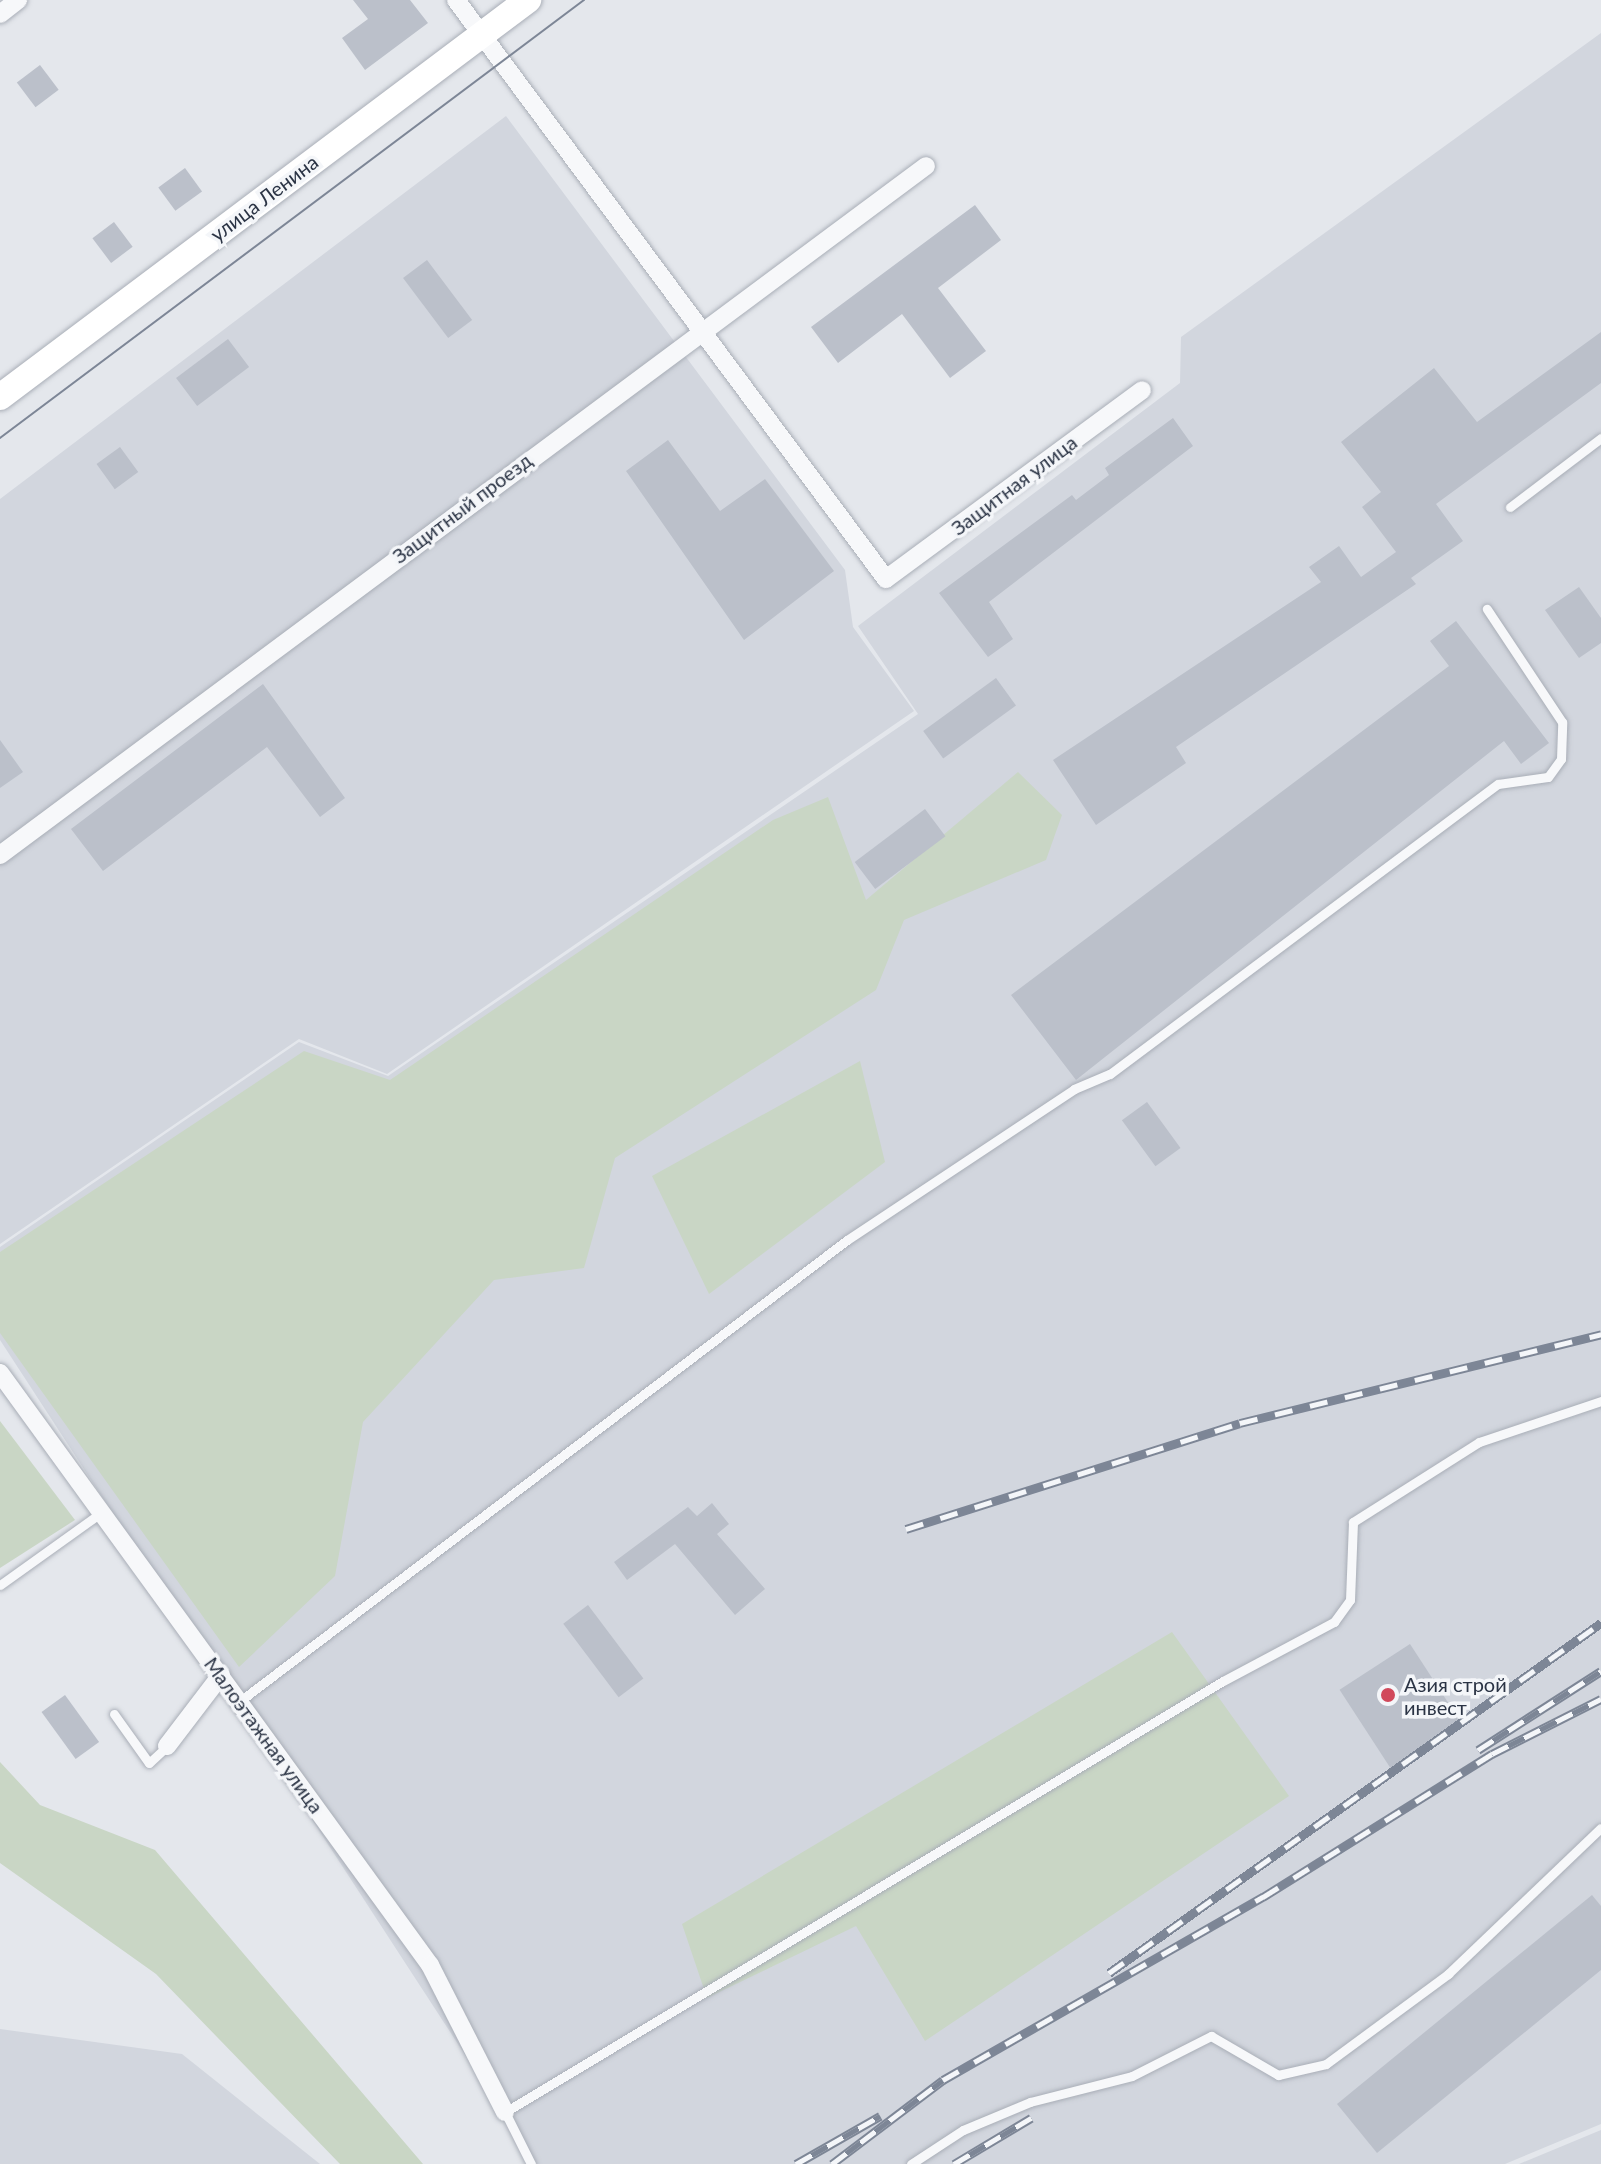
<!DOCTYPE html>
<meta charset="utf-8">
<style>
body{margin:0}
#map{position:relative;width:1601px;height:2164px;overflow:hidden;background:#e4e7ec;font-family:Lato,sans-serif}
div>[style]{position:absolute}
.built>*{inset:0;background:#d2d6de}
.green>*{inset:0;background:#c9d6c5}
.building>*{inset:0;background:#bbc0ca;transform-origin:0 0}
.roads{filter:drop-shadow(0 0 2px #a9aeb7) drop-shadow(0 0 2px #a9aeb7)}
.service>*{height:9px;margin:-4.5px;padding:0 4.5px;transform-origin:4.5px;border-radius:4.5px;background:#f7f8fa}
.minor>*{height:18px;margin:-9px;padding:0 9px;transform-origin:9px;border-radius:9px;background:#f7f8fa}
.secondary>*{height:26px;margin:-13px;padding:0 13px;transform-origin:13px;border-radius:13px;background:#fff}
.tram>*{height:2px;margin:-1px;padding:0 1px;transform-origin:1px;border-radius:1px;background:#7d8696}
.rail>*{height:9px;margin-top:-4.5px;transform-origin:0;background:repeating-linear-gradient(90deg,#f4f6f9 0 18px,#7d8696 0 36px);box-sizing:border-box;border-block:2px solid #7d8696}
.dots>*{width:22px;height:22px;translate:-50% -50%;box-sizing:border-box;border:4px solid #f4f6f9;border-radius:50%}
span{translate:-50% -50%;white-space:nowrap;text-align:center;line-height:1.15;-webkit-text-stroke:7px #f4f6f9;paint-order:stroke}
.street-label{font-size:20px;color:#2b3445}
.poi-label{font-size:20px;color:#2b3445}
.left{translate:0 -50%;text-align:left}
</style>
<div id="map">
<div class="built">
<i style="clip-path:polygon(1601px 33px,1601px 2124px,1505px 2164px,536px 2164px,0 1340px,0 1247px,299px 1042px,388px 1076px,918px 714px,858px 626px,1180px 383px,1181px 337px)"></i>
<i style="clip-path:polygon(506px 116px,845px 570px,853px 627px,914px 711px,387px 1074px,299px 1039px,0 1244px,0 499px)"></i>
<i style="clip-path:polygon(0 2029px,182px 2054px,320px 2164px,0 2164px)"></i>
<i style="clip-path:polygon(1601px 2130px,1601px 2164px,1519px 2164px)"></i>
</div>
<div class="green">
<i style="clip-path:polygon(1018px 772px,1062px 815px,1046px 860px,904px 920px,876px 990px,615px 1158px,584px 1268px,494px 1280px,363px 1422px,335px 1576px,239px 1667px,0 1333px,0 1252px,304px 1051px,390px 1080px,773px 820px,828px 797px,866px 900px)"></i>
<i style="clip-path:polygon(860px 1061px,885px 1162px,709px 1294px,652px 1176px)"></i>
<i style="clip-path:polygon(0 1421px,75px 1520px,0 1568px)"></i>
<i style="clip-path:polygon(1172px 1632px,1289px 1796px,925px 2041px,856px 1926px,707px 1998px,682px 1924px)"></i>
<i style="clip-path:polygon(0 1762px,40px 1805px,155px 1850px,423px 2164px,340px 2164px,156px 1974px,0 1863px)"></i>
</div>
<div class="building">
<i style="clip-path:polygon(353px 0,410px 0,428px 23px,365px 70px,342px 38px,368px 19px)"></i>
<i style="left:40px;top:65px;width:31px;height:29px;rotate:53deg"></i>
<i style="left:185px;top:168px;width:29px;height:33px;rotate:54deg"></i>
<i style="clip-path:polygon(975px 205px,1001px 240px,938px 288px,986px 351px,950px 378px,902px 314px,838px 363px,811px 327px)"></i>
<i style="left:114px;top:222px;width:31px;height:27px;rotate:53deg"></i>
<i style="left:427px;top:260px;width:75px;height:30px;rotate:53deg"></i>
<i style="clip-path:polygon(1601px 332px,1601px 383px,1436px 504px,1463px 541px,1411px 578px,1416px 584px,1176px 747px,1186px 763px,1096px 825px,1053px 760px,1321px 582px,1309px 567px,1339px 546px,1361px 577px,1396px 552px,1362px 507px,1381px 492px,1341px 442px,1434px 368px,1477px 422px)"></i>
<i style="left:228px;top:339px;width:35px;height:65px;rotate:53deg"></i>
<i style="clip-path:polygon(1173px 418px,1193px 446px,989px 602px,1013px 639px,988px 657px,939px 593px,1072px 495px,1076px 500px,1109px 475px,1105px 468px)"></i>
<i style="clip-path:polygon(668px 440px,720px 511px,765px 479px,834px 571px,744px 640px,626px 471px)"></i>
<i style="left:120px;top:447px;width:31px;height:29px;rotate:54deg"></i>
<i style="clip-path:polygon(1579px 587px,1601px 618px,1601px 643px,1579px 658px,1545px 610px)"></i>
<i style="clip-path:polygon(1456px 621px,1549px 743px,1521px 764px,1504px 741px,1076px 1080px,1011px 995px,1449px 666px,1430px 641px)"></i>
<i style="left:996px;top:678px;width:34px;height:90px;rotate:54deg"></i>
<i style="clip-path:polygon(263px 684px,345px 798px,320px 817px,267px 747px,103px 871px,71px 829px)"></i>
<i style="clip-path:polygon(0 740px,23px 772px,0 788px)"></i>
<i style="left:925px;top:809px;width:34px;height:88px;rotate:53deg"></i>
<i style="left:1147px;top:1102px;width:57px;height:31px;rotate:54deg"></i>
<i style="clip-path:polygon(712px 1503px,729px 1524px,717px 1534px,765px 1589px,735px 1615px,675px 1544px,627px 1580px,614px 1562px,688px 1507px,697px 1516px)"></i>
<i style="left:588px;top:1605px;width:92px;height:31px;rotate:53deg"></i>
<i style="left:1410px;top:1644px;width:94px;height:84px;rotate:57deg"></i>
<i style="left:65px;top:1695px;width:58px;height:29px;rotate:54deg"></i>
<i style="clip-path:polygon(1592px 1895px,1601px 1906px,1601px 1970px,1377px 2153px,1337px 2104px)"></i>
</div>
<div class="roads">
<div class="service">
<i style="left:1510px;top:507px;width:114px;rotate:-37.2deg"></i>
<i style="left:0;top:1585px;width:125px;rotate:-35.6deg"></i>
<i style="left:240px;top:1701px;width:762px;rotate:-37.22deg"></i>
<i style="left:847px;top:1240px;width:273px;rotate:-33.6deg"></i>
<i style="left:1074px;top:1089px;width:39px;rotate:-23deg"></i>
<i style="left:1110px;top:1074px;width:484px;rotate:-36.8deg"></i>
<i style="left:1498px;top:784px;width:50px;rotate:-8deg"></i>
<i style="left:1548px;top:777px;width:22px;rotate:-54deg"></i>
<i style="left:1561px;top:759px;width:37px;rotate:-88deg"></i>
<i style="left:1562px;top:722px;width:136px;rotate:-123.6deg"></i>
<i style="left:114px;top:1714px;width:60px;rotate:54.5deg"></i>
<i style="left:149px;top:1763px;width:25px;rotate:-43deg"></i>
<i style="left:531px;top:2164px;width:58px;rotate:-116.6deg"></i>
<i style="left:505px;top:2112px;width:837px;rotate:-30.98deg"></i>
<i style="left:1223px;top:1681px;width:126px;rotate:-28deg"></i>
<i style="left:1334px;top:1622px;width:27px;rotate:-54deg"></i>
<i style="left:1350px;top:1600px;width:78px;rotate:-87.8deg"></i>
<i style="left:1353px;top:1522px;width:149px;rotate:-32.4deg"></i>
<i style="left:1479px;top:1442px;width:129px;rotate:-18.6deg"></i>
<i style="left:911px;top:2164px;width:62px;rotate:-33.2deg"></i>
<i style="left:963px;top:2130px;width:73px;rotate:-22.7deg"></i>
<i style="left:1030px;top:2102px;width:105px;rotate:-14.3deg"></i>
<i style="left:1132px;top:2076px;width:89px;rotate:-26.9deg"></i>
<i style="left:1211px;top:2036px;width:78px;rotate:30.2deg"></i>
<i style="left:1278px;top:2075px;width:49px;rotate:-12.9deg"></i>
<i style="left:1326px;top:2064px;width:152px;rotate:-36.4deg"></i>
<i style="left:1448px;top:1974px;width:211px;rotate:-43.7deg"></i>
</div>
<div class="minor">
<i style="left:456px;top:0;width:721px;rotate:53.4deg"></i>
<i style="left:886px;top:579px;width:318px;rotate:-36.4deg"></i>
<i style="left:0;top:14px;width:23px;rotate:-38deg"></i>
<i style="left:0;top:855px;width:1154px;rotate:-36.65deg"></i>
<i style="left:0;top:1373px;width:732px;rotate:54.01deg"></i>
<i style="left:430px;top:1965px;width:165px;rotate:63deg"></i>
<i style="left:167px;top:1746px;width:89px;rotate:-52.7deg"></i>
</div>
<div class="secondary">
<i style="left:0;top:397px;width:661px;rotate:-36.94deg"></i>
</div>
</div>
<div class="tram">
<i style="left:0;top:438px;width:730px;rotate:-36.87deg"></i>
</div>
<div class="rail">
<i style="left:906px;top:1529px;width:350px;rotate:-17.6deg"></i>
<i style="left:1240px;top:1423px;width:372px;rotate:-13.8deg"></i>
<i style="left:1478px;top:1750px;width:146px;rotate:-32.7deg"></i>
<i style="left:1109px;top:1973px;width:604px;rotate:-35.43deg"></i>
<i style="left:796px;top:2164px;width:97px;rotate:-29.7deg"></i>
<i style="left:832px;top:2164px;width:139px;rotate:-37.1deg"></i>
<i style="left:943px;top:2080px;width:369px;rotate:-29.8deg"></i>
<i style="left:1263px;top:1897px;width:270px;rotate:-32deg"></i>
<i style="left:1492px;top:1754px;width:122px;rotate:-26.8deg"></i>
<i style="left:954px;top:2164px;width:90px;rotate:-30.9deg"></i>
</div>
<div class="dots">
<i style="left:1388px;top:1695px;background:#d1495b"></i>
</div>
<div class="street-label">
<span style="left:264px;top:198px;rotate:-37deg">улица Ленина</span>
<span style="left:1014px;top:485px;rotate:-37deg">Защитная улица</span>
<span style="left:462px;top:508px;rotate:-37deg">Защитный проезд</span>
<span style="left:264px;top:1735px;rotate:54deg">Малоэтажная улица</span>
</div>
<div class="poi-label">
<span class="left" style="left:1404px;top:1696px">Азия строй<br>инвест</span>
</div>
</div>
